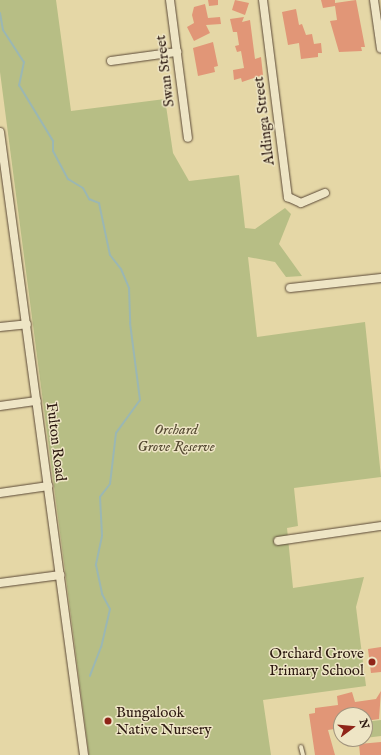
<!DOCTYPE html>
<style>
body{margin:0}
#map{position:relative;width:381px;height:755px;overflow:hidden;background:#e5d7a6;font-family:"IM FELL English",serif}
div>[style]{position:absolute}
.green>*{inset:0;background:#b7be85}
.stream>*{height:2px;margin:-1px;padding:0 1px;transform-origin:1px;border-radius:1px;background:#9bb7b3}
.building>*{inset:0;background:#e19677}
.roads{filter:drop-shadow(0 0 1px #5a4836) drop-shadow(0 0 1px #5a4836)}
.lane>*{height:4px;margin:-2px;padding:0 2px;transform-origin:2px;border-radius:2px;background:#eee5c5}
.street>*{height:8px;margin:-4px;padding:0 4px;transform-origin:4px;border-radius:4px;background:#eee5c5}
.dots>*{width:11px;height:11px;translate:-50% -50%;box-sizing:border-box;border:2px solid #eee5c5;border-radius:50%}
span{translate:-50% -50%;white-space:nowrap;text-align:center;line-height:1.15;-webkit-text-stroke:3px #eee5c5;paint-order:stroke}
.street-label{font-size:15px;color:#2c1910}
.park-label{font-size:15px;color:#564b33;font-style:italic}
.poi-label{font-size:15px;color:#2c1910}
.right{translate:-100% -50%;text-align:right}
.left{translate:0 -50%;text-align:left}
.north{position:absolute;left:333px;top:707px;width:40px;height:40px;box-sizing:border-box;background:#eee5c5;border:1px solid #a0937d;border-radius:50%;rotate:74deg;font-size:11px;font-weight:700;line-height:16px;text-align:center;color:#2c1910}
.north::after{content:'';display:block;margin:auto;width:14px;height:18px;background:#8f2418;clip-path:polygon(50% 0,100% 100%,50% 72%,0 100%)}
</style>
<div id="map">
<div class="green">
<i style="clip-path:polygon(0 0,56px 0,71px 111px,165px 99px,173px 153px,189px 181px,239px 175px,245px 228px,255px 229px,285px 208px,291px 214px,279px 244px,302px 276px,286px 277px,275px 262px,248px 257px,257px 337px,365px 322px,381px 477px,294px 488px,298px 526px,287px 528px,293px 588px,364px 577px,356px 607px,366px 686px,263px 700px,271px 755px,89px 755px,0 72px)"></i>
<i style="clip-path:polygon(381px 720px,381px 736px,365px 738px,365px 722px)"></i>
</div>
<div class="stream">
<i style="left:0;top:13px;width:17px;rotate:80deg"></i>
<i style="left:3px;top:30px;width:38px;rotate:57deg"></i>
<i style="left:24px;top:62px;width:24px;rotate:102deg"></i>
<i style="left:19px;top:85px;width:66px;rotate:58.7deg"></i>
<i style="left:53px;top:141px;width:10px;rotate:90deg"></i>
<i style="left:53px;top:151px;width:32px;rotate:62deg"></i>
<i style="left:68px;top:179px;width:17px;rotate:31deg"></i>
<i style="left:83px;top:188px;width:13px;rotate:61deg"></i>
<i style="left:89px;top:199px;width:11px;rotate:22deg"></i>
<i style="left:99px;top:203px;width:53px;rotate:78.1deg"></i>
<i style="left:110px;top:255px;width:18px;rotate:52deg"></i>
<i style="left:121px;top:269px;width:21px;rotate:67deg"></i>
<i style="left:129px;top:288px;width:35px;rotate:88deg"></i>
<i style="left:130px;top:323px;width:78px;rotate:82.6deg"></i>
<i style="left:140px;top:400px;width:41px;rotate:126deg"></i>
<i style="left:116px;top:433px;width:51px;rotate:96.7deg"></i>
<i style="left:110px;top:484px;width:16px;rotate:128deg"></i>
<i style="left:100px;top:497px;width:39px;rotate:87deg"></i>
<i style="left:102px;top:536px;width:30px;rotate:102deg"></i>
<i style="left:96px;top:565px;width:30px;rotate:78deg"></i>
<i style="left:102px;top:594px;width:17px;rotate:62deg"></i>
<i style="left:110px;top:609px;width:39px;rotate:103deg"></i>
<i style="left:101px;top:647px;width:31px;rotate:111deg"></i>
</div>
<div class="building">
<i style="clip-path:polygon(208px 0,218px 0,218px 5px,209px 6px)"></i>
<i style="clip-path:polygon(235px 0,249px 3px,245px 15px,232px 10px)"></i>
<i style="clip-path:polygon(321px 0,335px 0,335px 3px,356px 0,365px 47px,361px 47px,362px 51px,339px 52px,330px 21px,337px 20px,335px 6px,323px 8px)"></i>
<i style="clip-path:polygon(205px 4px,208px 18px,220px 17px,221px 24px,206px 25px,210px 33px,194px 41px,187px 27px,194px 23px,192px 15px,194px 7px)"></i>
<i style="clip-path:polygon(296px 9px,299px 25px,302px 24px,306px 35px,312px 34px,314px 44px,321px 43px,322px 53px,318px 53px,318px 57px,301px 59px,299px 43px,288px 45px,282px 12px)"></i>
<i style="clip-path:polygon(244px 17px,242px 22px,250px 20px,255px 59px,261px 57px,263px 75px,242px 82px,241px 78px,234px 80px,233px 70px,244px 68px,241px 51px,237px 52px,235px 46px,239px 45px,237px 32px,233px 32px,230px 19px)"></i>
<i style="clip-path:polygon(213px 42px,218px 66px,214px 67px,215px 72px,198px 76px,193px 48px)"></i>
<i style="clip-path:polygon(381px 647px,381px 672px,371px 673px,368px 649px)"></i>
<i style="clip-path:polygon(381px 691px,379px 719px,365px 721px,365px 715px,341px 715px,341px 728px,328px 730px,335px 755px,315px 755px,309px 714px,315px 713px,315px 708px,338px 705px,337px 696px,352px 692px,355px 702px,376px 699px)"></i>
<i style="clip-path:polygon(381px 742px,381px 755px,360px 755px,359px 744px)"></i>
</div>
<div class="roads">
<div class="lane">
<i style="left:301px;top:747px;width:8px;rotate:76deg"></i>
</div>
<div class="street">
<i style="left:170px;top:0;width:139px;rotate:82.6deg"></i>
<i style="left:263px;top:0;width:199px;rotate:82.8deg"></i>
<i style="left:288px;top:197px;width:14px;rotate:25deg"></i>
<i style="left:301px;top:203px;width:26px;rotate:-23deg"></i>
<i style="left:374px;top:0;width:49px;rotate:81.9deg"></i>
<i style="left:111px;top:61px;width:67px;rotate:-7.8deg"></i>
<i style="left:0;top:132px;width:629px;rotate:82.32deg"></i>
<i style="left:290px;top:288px;width:92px;rotate:-6.3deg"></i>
<i style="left:0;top:327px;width:27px;rotate:-6deg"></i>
<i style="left:0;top:406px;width:37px;rotate:-8deg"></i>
<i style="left:0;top:493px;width:49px;rotate:-8.3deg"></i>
<i style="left:278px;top:541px;width:104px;rotate:-8.3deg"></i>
<i style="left:0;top:583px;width:61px;rotate:-7.6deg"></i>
</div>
</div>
<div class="dots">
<i style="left:372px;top:662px;background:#8f2418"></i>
<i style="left:108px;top:721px;background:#8f2418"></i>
</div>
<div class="street-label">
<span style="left:165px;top:71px;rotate:-97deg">Swan Street</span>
<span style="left:264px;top:121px;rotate:-97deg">Aldinga Street</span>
<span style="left:56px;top:442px;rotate:83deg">Fulton Road</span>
</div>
<div class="park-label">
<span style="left:176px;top:438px">Orchard<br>Grove Reserve</span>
</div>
<div class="poi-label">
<span class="right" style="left:364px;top:662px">Orchard Grove<br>Primary School</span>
<span class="left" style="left:116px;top:721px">Bungalook<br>Native Nursery</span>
</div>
<div class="north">N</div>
</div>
